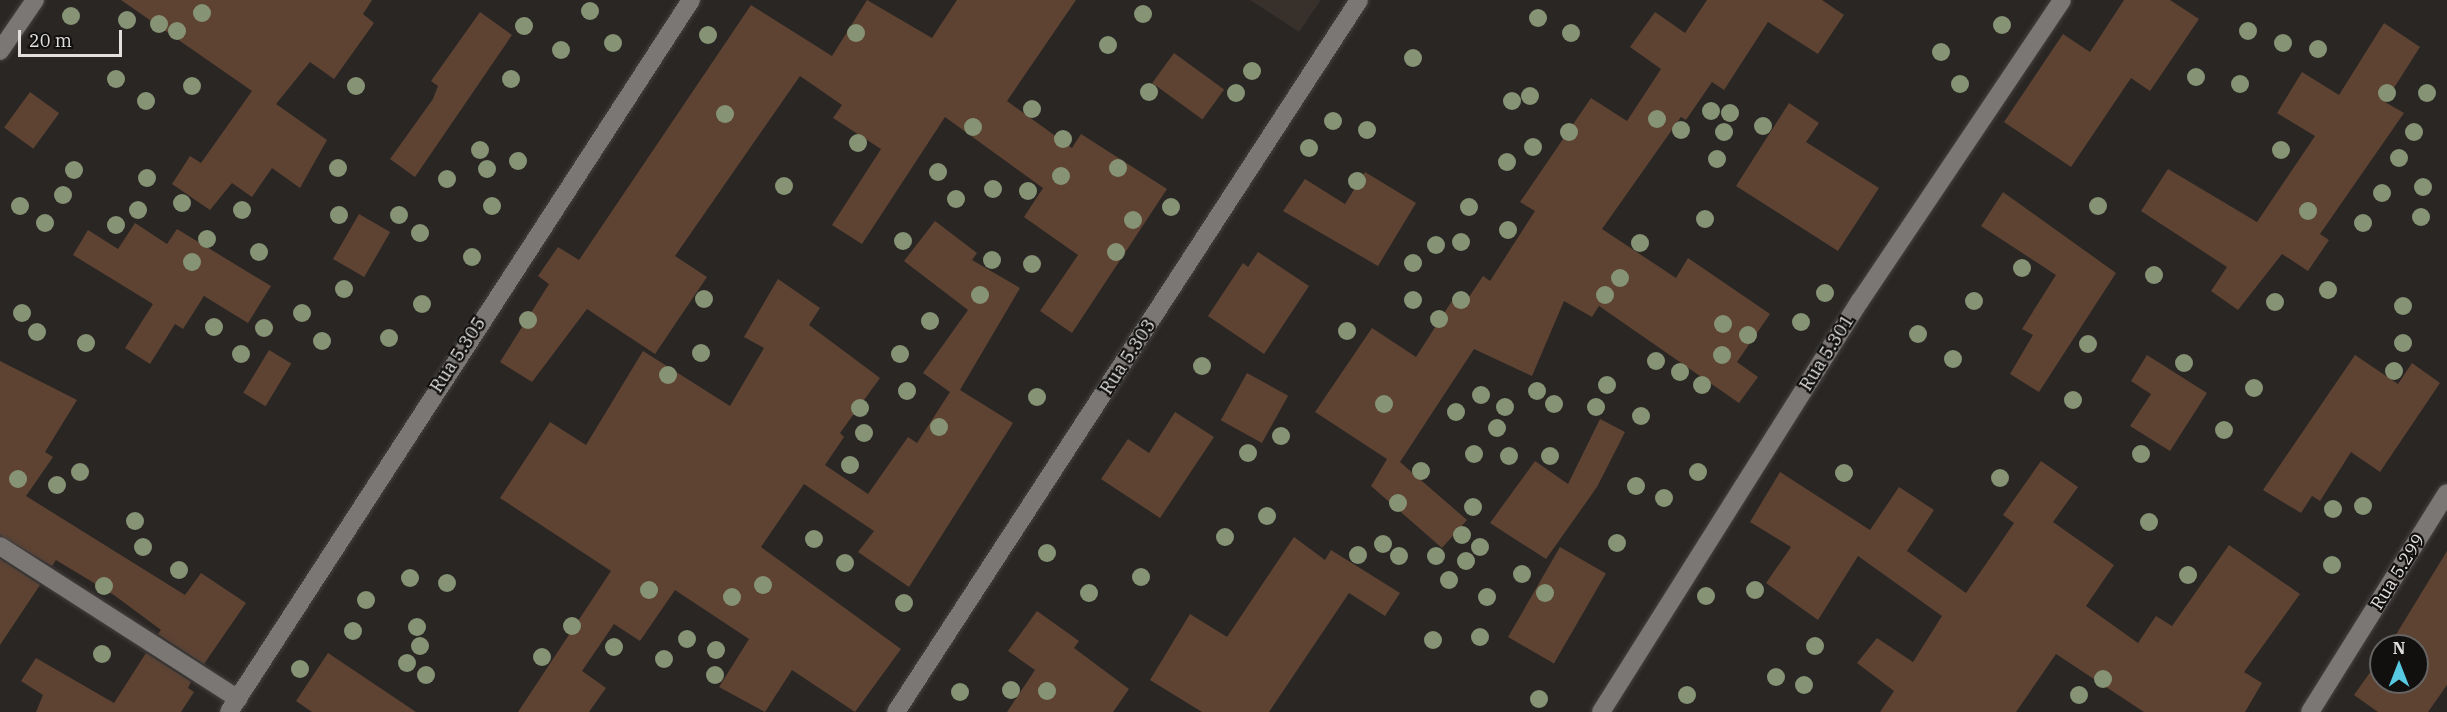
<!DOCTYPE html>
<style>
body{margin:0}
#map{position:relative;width:2447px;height:712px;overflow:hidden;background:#2a2624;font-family:"IBM Plex Serif",serif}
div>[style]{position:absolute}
.built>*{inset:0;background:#38302b}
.building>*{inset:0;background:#5e4333;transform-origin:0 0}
.roads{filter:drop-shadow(0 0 2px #444140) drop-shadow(0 0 2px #444140)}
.minor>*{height:18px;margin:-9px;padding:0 9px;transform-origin:9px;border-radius:9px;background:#7b7775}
.trees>*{width:18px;height:18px;margin:-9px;border-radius:50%;background:#869375}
span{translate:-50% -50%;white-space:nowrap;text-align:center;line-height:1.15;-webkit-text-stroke:4.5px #11100f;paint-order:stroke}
.street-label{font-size:18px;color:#e3e1e0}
.north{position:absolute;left:2369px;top:634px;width:60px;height:60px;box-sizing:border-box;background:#11100f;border:2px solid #656463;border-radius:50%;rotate:0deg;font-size:16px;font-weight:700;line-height:24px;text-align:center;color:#e3e1e0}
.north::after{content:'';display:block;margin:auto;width:21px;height:27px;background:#57c9e2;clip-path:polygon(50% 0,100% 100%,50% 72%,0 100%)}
.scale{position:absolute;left:18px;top:30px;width:104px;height:27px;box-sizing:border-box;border:3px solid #e3e1e0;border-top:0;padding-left:8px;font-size:18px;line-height:21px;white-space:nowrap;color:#e3e1e0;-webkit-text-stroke:4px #11100f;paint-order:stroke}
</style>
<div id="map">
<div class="built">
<i style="clip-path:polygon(1250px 0,1321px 0,1299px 32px)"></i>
</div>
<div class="building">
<i style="clip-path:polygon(121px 0,372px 0,363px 14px,374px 23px,334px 79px,310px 62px,276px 104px,327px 140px,300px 188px,272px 168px,252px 197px,232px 183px,210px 210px,172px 184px,190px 156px,201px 163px,252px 91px)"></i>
<i style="clip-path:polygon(867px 0,932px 38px,957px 0,1076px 0,1007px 101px,1072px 148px,1081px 134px,1167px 189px,1072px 333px,1040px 311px,1078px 255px,1024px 217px,1043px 188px,945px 117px,862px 244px,832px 225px,881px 149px,833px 118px,842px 105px,800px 76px,675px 256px,707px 277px,655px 354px,587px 309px,532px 382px,500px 362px,549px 284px,538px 276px,558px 247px,579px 260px,751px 5px,832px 56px)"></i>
<i style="clip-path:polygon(1707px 0,1822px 0,1844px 15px,1818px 54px,1768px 22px,1724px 90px,1712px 82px,1686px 120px,1681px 117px,1602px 229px,1676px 278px,1688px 258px,1770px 314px,1737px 362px,1758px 377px,1739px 403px,1599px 306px,1592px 317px,1564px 301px,1532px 376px,1474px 349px,1400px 462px,1467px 520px,1442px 548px,1371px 486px,1387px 459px,1315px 412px,1372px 328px,1416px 357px,1457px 293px,1467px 300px,1483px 276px,1490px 281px,1535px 211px,1520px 202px,1591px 98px,1627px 121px,1661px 69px,1630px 47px,1655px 12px,1685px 33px)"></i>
<i style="clip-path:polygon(2124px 0,2170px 0,2199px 19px,2150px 91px,2131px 78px,2071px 167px,2004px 122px,2063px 34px,2090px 52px)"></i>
<i style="clip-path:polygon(480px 12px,512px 35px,415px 177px,390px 159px,433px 99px,438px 86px,431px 81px)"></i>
<i style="clip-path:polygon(2384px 23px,2420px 47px,2385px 102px,2404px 113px,2320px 234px,2329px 240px,2308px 271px,2282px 254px,2238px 310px,2211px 291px,2227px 267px,2141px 211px,2168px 169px,2257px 222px,2315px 136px,2277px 113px,2302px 72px,2339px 95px)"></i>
<i style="left:1174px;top:53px;width:62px;height:37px;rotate:36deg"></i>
<i style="left:30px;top:92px;width:36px;height:44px;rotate:36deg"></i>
<i style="clip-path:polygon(1789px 103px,1819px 123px,1806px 142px,1879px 188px,1838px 251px,1736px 186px)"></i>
<i style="clip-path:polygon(1365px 172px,1416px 203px,1378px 266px,1283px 211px,1305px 179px,1345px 204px)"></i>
<i style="clip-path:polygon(2003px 192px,2116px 273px,2039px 392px,2010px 374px,2033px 335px,2022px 329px,2056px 275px,1981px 226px)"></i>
<i style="left:359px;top:214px;width:36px;height:52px;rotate:30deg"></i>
<i style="clip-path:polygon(935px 221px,977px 253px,972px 260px,1020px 288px,960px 390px,1013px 423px,909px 587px,858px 552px,874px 531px,804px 484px,761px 547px,901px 649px,855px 712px,792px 670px,765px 712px,719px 687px,749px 639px,675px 590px,640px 641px,614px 624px,582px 671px,606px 688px,589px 712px,518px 712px,611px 571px,500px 498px,550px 422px,586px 445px,643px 351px,730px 406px,764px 348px,744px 337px,778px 279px,820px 308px,809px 325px,880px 378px,840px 433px,844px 437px,825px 465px,868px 494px,908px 437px,917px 443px,950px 392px,923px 373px,968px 310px,904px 261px)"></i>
<i style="clip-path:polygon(135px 223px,167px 244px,177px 229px,271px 286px,248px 323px,204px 296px,183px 329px,175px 324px,150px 364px,125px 348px,153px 304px,73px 255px,88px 230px,118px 249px)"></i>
<i style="clip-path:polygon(1258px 252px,1309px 286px,1264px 354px,1208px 316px,1243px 263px,1248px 267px)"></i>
<i style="left:269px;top:350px;width:26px;height:50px;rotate:31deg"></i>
<i style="clip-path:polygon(2147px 355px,2207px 393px,2170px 451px,2130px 426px,2151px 394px,2131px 381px)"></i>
<i style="clip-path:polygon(2355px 355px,2398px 384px,2412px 363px,2440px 383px,2380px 472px,2351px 452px,2320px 501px,2312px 496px,2301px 513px,2263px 490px)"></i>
<i style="clip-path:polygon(0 361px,77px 400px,45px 452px,53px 457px,26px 496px,185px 595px,201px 573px,246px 603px,204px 664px,158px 634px,161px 630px,114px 595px,56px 560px,52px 566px,0 535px)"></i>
<i style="left:1247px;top:373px;width:47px;height:54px;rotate:29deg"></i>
<i style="clip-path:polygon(1175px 412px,1214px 437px,1160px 518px,1101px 479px,1128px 439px,1149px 453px)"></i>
<i style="clip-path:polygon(1600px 419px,1625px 432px,1597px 487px,1546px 559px,1490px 523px,1535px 461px,1568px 484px)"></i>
<i style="clip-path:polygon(2041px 461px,2078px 487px,2053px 522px,2114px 565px,2086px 606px,2138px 643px,2156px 616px,2172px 626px,2229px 545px,2300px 594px,2244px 672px,2262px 683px,2245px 712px,2144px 712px,2056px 654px,2016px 712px,1880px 712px,1894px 691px,1857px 663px,1877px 638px,1913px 662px,1942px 616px,1858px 556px,1818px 620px,1766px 583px,1791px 547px,1750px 522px,1780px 472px,1870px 530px,1899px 487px,1934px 510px,1907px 551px,1966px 593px,2014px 523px,2003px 515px)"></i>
<i style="clip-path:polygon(1294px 537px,1325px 560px,1331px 550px,1400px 593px,1385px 616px,1349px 593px,1269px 712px,1202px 712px,1150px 680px,1190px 614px,1227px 637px)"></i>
<i style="left:1560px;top:547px;width:53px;height:104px;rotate:30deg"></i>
<i style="clip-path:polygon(2447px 551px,2447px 685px,2428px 712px,2378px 712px,2354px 695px,2381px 657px,2381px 682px,2417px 682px,2417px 646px,2389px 646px)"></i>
<i style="clip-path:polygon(0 559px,40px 585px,0 645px)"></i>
<i style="clip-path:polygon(1037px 611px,1079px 641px,1074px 648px,1129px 689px,1113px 712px,1007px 712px,1035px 670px,1008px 651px)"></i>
<i style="clip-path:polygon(146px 653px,191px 682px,188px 688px,194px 692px,181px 712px,36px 712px,43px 695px,21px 681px,36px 658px,114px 703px)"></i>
<i style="clip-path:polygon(328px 653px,416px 712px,312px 712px,296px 701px)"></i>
</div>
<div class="roads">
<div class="minor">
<i style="left:0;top:51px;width:62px;rotate:-55.5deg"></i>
<i style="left:0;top:546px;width:283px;rotate:32.7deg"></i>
<i style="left:229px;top:712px;width:849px;rotate:-57.02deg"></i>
<i style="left:896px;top:712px;width:849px;rotate:-56.96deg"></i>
<i style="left:1601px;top:712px;width:486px;rotate:-57.8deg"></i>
<i style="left:1860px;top:301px;width:362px;rotate:-56.1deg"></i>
<i style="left:2310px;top:712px;width:258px;rotate:-58deg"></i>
</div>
</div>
<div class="trees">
<i style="left:590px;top:11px"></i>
<i style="left:202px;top:13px"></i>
<i style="left:1143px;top:14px"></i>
<i style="left:71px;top:16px"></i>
<i style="left:1538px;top:18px"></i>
<i style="left:127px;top:20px"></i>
<i style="left:159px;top:24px"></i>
<i style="left:2002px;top:25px"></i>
<i style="left:524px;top:26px"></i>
<i style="left:177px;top:31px"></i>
<i style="left:2248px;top:31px"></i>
<i style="left:856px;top:33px"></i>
<i style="left:1571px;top:33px"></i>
<i style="left:708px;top:35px"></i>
<i style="left:613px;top:43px"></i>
<i style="left:2283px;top:43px"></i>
<i style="left:1108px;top:45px"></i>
<i style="left:2318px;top:49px"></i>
<i style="left:561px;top:50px"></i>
<i style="left:1941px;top:52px"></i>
<i style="left:1413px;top:58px"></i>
<i style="left:1252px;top:71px"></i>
<i style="left:2196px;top:77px"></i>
<i style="left:116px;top:79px"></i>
<i style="left:511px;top:79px"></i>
<i style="left:1960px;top:84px"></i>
<i style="left:2240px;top:84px"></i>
<i style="left:192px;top:86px"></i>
<i style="left:356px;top:86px"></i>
<i style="left:1149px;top:92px"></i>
<i style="left:1236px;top:93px"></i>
<i style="left:2387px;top:93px"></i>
<i style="left:2427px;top:93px"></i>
<i style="left:1530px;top:96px"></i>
<i style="left:146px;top:101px"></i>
<i style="left:1512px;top:101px"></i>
<i style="left:1032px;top:109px"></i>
<i style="left:1711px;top:111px"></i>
<i style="left:1730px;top:113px"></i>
<i style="left:725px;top:114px"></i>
<i style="left:1657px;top:119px"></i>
<i style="left:1333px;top:121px"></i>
<i style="left:1763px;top:126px"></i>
<i style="left:973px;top:127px"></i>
<i style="left:1367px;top:130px"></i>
<i style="left:1681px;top:130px"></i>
<i style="left:1569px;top:132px"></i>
<i style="left:1724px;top:132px"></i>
<i style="left:2414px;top:132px"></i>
<i style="left:1063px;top:139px"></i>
<i style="left:858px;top:143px"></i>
<i style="left:1533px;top:147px"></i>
<i style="left:1309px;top:148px"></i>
<i style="left:480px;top:150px"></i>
<i style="left:2281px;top:150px"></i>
<i style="left:2399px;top:158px"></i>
<i style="left:1717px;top:159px"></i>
<i style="left:518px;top:161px"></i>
<i style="left:1507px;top:162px"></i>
<i style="left:338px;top:168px"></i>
<i style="left:1118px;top:168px"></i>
<i style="left:487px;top:169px"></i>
<i style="left:74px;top:170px"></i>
<i style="left:938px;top:172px"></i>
<i style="left:1061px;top:176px"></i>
<i style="left:147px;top:178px"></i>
<i style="left:447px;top:179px"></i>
<i style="left:1357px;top:181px"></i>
<i style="left:784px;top:186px"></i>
<i style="left:2423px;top:187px"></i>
<i style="left:993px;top:189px"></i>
<i style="left:1028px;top:191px"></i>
<i style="left:2382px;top:193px"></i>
<i style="left:63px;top:195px"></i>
<i style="left:956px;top:199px"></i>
<i style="left:182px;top:203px"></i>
<i style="left:20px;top:206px"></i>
<i style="left:492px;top:206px"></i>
<i style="left:2098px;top:206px"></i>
<i style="left:1171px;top:207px"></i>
<i style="left:1469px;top:207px"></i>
<i style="left:138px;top:210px"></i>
<i style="left:242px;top:210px"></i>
<i style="left:2308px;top:211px"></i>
<i style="left:339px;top:215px"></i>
<i style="left:399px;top:215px"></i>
<i style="left:2421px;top:217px"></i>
<i style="left:1705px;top:219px"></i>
<i style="left:1133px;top:220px"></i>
<i style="left:45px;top:223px"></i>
<i style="left:2363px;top:223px"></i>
<i style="left:116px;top:225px"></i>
<i style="left:1508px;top:230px"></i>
<i style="left:420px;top:233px"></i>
<i style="left:207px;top:239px"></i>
<i style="left:903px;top:241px"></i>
<i style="left:1461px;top:242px"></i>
<i style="left:1640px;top:243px"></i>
<i style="left:1436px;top:245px"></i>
<i style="left:259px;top:252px"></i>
<i style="left:1116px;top:252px"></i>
<i style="left:472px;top:257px"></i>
<i style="left:992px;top:260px"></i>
<i style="left:192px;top:262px"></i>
<i style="left:1413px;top:263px"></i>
<i style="left:1032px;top:264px"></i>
<i style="left:2022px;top:268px"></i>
<i style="left:2154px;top:275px"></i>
<i style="left:1620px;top:278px"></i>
<i style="left:344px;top:289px"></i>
<i style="left:2328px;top:290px"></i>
<i style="left:1825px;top:293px"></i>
<i style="left:980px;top:295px"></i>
<i style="left:1605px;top:295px"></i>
<i style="left:704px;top:299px"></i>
<i style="left:1413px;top:300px"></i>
<i style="left:1461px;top:300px"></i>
<i style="left:1974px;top:301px"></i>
<i style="left:2275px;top:302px"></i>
<i style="left:422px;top:304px"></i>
<i style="left:2403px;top:306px"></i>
<i style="left:22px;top:313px"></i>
<i style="left:302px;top:313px"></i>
<i style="left:1439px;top:319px"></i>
<i style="left:528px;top:320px"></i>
<i style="left:930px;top:321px"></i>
<i style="left:1801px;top:322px"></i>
<i style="left:1723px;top:324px"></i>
<i style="left:214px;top:327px"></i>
<i style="left:264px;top:328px"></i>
<i style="left:1347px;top:331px"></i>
<i style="left:37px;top:332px"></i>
<i style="left:1918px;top:334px"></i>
<i style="left:1748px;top:335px"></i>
<i style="left:389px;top:338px"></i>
<i style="left:322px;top:341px"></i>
<i style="left:86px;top:343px"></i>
<i style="left:2403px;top:343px"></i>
<i style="left:2088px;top:344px"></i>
<i style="left:701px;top:353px"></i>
<i style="left:241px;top:354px"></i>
<i style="left:900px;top:354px"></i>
<i style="left:1722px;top:355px"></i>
<i style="left:1953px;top:359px"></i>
<i style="left:1656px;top:361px"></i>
<i style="left:2184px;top:363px"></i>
<i style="left:1202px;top:366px"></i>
<i style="left:2394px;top:371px"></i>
<i style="left:1680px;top:372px"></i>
<i style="left:668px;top:375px"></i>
<i style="left:1607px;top:385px"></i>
<i style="left:1702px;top:385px"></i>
<i style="left:2254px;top:388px"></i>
<i style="left:907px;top:391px"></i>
<i style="left:1537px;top:391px"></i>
<i style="left:1481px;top:395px"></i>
<i style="left:1037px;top:397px"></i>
<i style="left:2073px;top:400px"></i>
<i style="left:1384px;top:404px"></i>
<i style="left:1554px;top:404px"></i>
<i style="left:1505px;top:407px"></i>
<i style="left:1596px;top:407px"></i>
<i style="left:860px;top:408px"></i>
<i style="left:1456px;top:412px"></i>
<i style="left:1641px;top:416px"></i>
<i style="left:939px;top:427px"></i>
<i style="left:1497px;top:428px"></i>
<i style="left:2224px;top:430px"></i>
<i style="left:864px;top:433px"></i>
<i style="left:1281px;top:436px"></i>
<i style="left:1248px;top:453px"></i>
<i style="left:1474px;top:454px"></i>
<i style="left:2141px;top:454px"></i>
<i style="left:1509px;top:456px"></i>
<i style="left:1550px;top:456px"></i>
<i style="left:850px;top:465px"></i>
<i style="left:1421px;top:471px"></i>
<i style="left:80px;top:472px"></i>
<i style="left:1698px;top:472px"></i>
<i style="left:1844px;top:473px"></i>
<i style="left:2000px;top:478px"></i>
<i style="left:18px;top:479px"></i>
<i style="left:57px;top:485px"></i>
<i style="left:1636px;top:486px"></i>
<i style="left:1664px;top:498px"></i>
<i style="left:1398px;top:503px"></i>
<i style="left:2363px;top:506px"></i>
<i style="left:1473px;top:507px"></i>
<i style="left:2333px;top:509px"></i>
<i style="left:1267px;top:516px"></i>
<i style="left:135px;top:521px"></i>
<i style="left:2149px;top:522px"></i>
<i style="left:1462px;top:535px"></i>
<i style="left:1225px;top:537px"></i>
<i style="left:814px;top:539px"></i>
<i style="left:1617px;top:543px"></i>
<i style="left:1383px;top:544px"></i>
<i style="left:143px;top:547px"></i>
<i style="left:1480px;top:547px"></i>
<i style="left:1047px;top:553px"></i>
<i style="left:1358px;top:555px"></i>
<i style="left:1399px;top:556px"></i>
<i style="left:1436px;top:556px"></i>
<i style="left:1466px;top:561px"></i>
<i style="left:845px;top:563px"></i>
<i style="left:2332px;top:565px"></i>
<i style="left:179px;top:570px"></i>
<i style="left:1522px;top:574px"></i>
<i style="left:2188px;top:575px"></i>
<i style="left:1141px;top:577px"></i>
<i style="left:410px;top:578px"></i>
<i style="left:1449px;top:580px"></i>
<i style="left:447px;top:583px"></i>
<i style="left:763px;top:585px"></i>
<i style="left:104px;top:586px"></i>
<i style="left:649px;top:590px"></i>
<i style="left:1755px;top:590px"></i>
<i style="left:1089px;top:593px"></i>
<i style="left:1545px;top:593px"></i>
<i style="left:1706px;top:596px"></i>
<i style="left:732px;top:597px"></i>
<i style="left:1487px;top:597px"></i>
<i style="left:366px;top:600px"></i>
<i style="left:904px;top:603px"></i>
<i style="left:572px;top:626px"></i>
<i style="left:417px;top:627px"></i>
<i style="left:353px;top:631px"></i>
<i style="left:1480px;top:637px"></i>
<i style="left:687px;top:639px"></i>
<i style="left:1433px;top:640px"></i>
<i style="left:420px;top:646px"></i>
<i style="left:1815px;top:646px"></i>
<i style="left:614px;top:647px"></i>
<i style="left:716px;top:650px"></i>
<i style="left:102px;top:654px"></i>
<i style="left:542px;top:657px"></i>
<i style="left:664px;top:659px"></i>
<i style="left:407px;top:663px"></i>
<i style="left:300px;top:669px"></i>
<i style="left:426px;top:675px"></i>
<i style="left:715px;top:675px"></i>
<i style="left:1776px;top:677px"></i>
<i style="left:2103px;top:679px"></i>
<i style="left:1804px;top:685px"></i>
<i style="left:1011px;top:690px"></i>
<i style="left:1047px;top:691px"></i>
<i style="left:960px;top:692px"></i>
<i style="left:1687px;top:695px"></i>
<i style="left:2079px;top:695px"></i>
<i style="left:1539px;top:699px"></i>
</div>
<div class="street-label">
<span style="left:1827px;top:353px;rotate:-58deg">Rua 5.301</span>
<span style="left:458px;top:355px;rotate:-57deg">Rua 5.305</span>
<span style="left:1128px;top:357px;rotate:-57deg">Rua 5.303</span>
<span style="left:2398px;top:572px;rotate:-58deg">Rua 5.299</span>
</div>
<div class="north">N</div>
<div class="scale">20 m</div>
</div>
